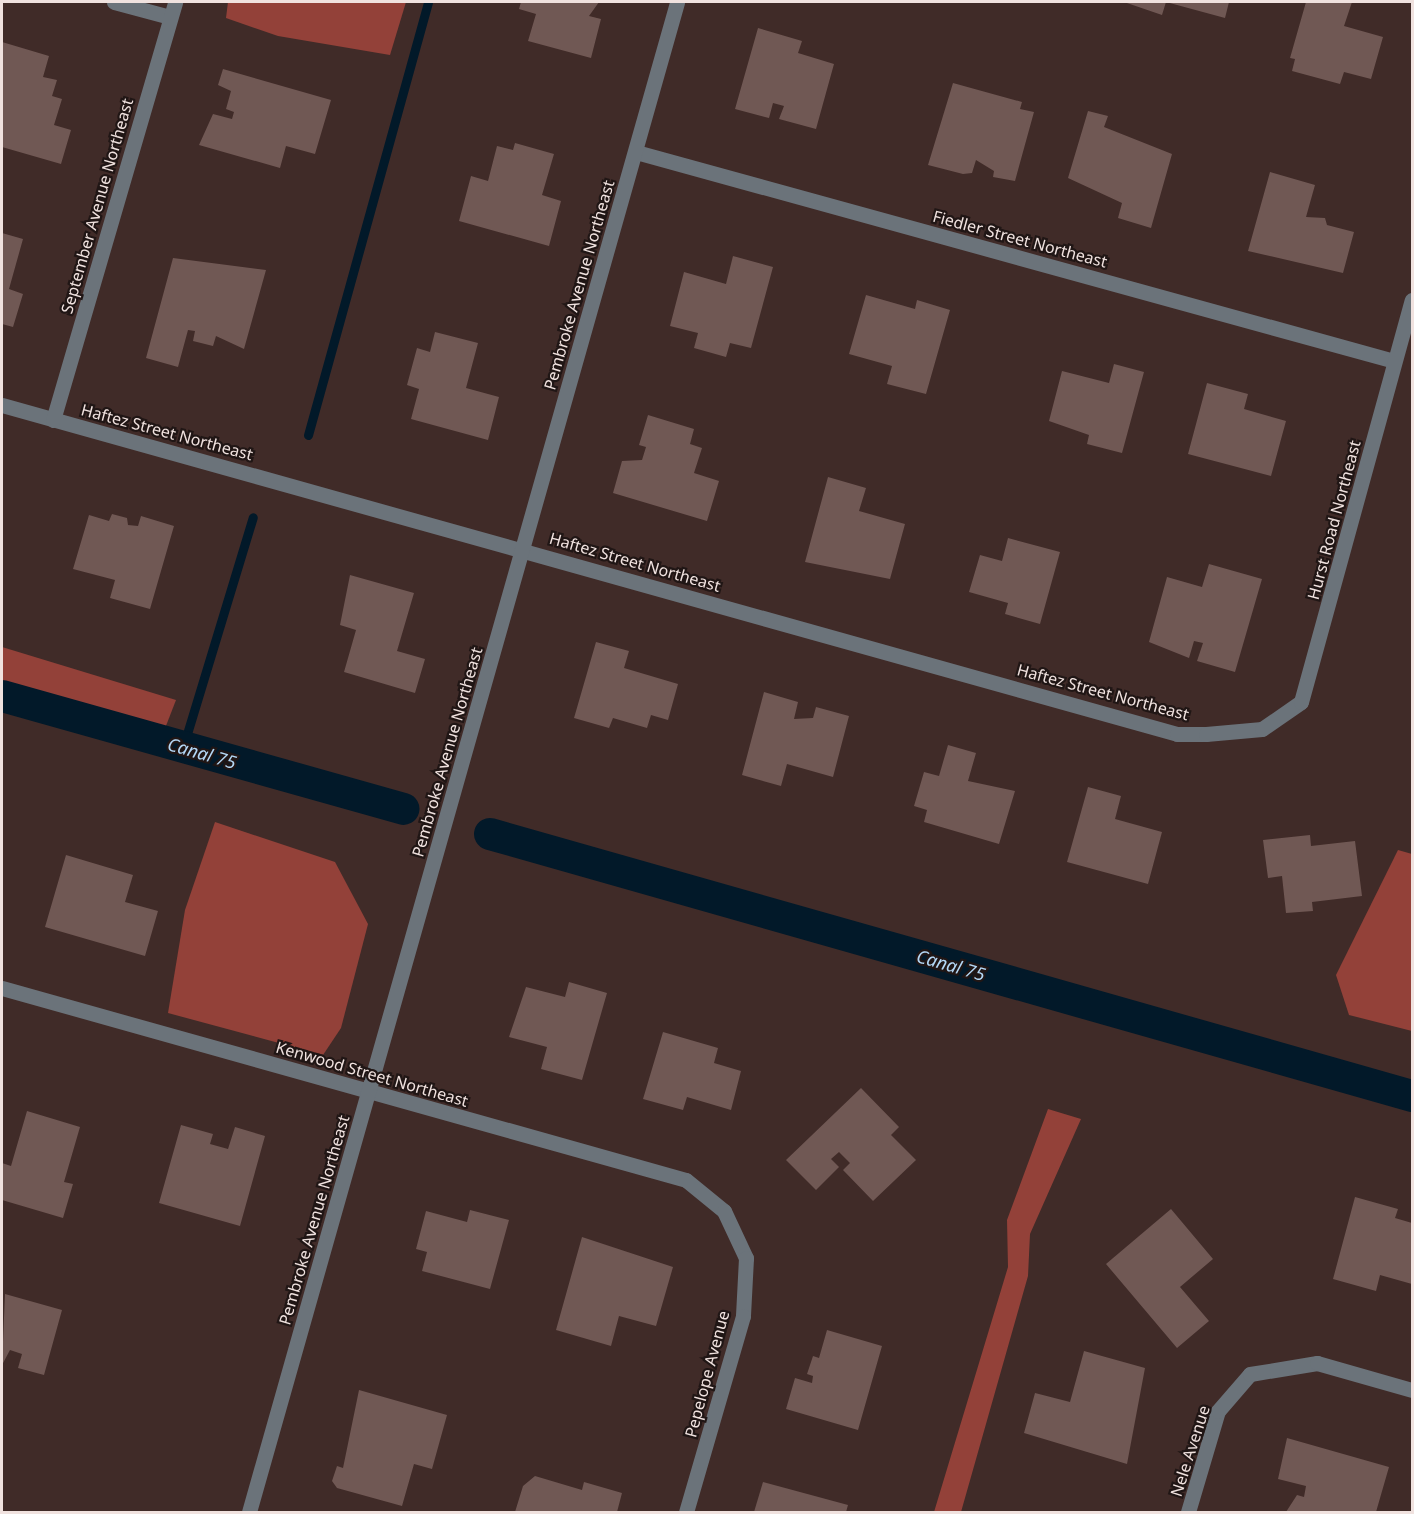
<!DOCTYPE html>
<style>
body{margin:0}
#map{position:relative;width:1414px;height:1514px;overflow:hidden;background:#402b28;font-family:"Noto Sans",sans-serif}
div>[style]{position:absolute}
.forest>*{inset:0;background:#934139}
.stream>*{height:9px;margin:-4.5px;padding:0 4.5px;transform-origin:4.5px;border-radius:4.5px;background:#021929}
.canal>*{height:32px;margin:-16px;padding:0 16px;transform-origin:16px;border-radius:16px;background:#021929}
.building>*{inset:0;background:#705854}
.minor>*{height:15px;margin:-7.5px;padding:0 7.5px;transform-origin:7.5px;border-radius:7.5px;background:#6b737a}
span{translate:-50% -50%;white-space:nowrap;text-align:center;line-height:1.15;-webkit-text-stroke:4.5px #201615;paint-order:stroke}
.street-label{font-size:16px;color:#f0e2df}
.water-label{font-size:18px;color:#b4d8f6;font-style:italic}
.frame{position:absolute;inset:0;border:3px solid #f0e2df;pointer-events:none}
</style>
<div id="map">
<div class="forest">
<i style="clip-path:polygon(228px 2px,406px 2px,390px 55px,278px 36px,226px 18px)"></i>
<i style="clip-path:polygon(2px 647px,176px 700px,164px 731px,2px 685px)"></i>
<i style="clip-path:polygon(215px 822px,335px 862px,368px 924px,341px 1028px,323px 1055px,168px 1013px,185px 910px)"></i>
<i style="clip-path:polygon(1398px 850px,1412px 854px,1412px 1031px,1349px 1015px,1336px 975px)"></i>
<i style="clip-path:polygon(1048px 1109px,1081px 1119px,1030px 1234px,1028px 1276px,961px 1512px,934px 1512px,1008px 1267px,1007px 1220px)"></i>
</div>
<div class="stream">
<i style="left:308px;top:435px;width:449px;rotate:-74.5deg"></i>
<i style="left:183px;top:747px;width:240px;rotate:-73.1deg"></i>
</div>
<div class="canal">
<i style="left:2px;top:696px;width:417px;rotate:15.7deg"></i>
<i style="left:490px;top:834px;width:959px;rotate:15.86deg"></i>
</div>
<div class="building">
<i style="clip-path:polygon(521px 2px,599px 2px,589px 16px,601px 19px,591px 58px,528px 41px,536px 14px,519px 9px)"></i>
<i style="clip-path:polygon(1124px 2px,1229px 2px,1225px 18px,1166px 2px,1162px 15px)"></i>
<i style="clip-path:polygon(1306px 2px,1352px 2px,1344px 26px,1383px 37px,1371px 79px,1344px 72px,1340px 84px,1292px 71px,1295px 59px,1290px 58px)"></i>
<i style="clip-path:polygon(758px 28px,802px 41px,798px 53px,834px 64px,816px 129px,779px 119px,784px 106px,773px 103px,769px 118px,735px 109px)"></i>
<i style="clip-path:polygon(2px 42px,49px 56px,43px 77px,57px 80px,52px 96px,62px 99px,54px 125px,71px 130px,61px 164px,2px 147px)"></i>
<i style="clip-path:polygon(223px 69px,331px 100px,315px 154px,286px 146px,280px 168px,199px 145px,213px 114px,232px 119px,234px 112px,226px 109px,231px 91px,218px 85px)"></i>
<i style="clip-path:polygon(953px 83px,1022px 102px,1020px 109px,1034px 112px,1015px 181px,993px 177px,994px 171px,976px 160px,972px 173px,963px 174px,928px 165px)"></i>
<i style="clip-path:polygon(1088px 111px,1108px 116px,1104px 127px,1172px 154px,1151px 228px,1118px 218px,1122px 203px,1068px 178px)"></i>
<i style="clip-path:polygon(515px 143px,554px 154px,542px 195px,561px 201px,549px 246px,459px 221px,471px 176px,488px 181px,497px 146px,513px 150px)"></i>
<i style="clip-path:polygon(1270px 172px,1315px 185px,1306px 217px,1325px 218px,1327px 225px,1354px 232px,1343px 273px,1248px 251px)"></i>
<i style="clip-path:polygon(2px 233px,23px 239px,9px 289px,23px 294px,13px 327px,2px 324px)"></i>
<i style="clip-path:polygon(733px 256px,773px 267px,751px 348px,730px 343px,726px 357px,694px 348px,698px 333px,670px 326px,684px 272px,726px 284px)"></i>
<i style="clip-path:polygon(173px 258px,266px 270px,244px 349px,216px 336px,213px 346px,193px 341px,195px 331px,188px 330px,178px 367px,146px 358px)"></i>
<i style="clip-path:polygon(866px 295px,915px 309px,917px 300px,950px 310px,926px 394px,887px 384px,892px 366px,849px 354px)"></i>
<i style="clip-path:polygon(435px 332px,478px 343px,466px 388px,499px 397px,488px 440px,411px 419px,419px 389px,407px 385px,417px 348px,430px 352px)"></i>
<i style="clip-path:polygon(1114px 364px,1144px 372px,1122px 453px,1087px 444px,1089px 435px,1049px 421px,1062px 371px,1109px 383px)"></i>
<i style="clip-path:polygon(1207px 383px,1248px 394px,1244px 409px,1286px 421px,1271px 476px,1188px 454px)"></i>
<i style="clip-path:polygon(648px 415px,694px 429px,690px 444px,702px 448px,694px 473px,719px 481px,707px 521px,613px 493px,622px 461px,642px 460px,646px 447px,639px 445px)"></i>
<i style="clip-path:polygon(828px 477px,866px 488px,859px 511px,905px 524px,890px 579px,805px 562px)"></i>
<i style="clip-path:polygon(112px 514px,127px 518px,128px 525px,138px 526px,141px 516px,174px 526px,150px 609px,110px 598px,115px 580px,73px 569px,89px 515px,109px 521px)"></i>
<i style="clip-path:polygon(1008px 538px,1060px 552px,1040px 624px,1005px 614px,1008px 603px,969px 592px,980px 555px,1002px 561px)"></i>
<i style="clip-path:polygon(1209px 564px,1262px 579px,1235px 672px,1197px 661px,1203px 643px,1194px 641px,1189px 658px,1149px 642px,1167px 577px,1202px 587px)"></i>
<i style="clip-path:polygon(350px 575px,414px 593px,397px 651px,425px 659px,415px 693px,344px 672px,356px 630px,340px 625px)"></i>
<i style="clip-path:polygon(596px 642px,629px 651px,624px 668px,678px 684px,668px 720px,651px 715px,647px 728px,613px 718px,609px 728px,574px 718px)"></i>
<i style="clip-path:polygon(764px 692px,798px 702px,794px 719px,813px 718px,816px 707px,849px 716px,833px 777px,787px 764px,781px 786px,742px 775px)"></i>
<i style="clip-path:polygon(948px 745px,976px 753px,968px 781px,1015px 791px,999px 844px,924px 822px,927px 810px,914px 806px,924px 772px,939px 776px)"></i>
<i style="clip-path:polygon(1088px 787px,1121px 796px,1115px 819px,1162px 832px,1148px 884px,1067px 862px)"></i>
<i style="clip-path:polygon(1310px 835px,1311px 846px,1355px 841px,1362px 896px,1312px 902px,1313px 911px,1286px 913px,1282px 876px,1268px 878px,1263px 840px)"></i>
<i style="clip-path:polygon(66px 855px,133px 875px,125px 902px,158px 911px,145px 956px,45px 927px)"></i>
<i style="clip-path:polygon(569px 982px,607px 993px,582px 1080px,541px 1069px,547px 1047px,509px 1037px,526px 987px,565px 997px)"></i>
<i style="clip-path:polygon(663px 1032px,718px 1048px,714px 1063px,741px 1071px,731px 1110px,687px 1097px,683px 1110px,643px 1099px)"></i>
<i style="clip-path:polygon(861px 1088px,899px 1127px,891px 1135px,916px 1160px,873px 1201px,843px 1170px,850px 1163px,839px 1152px,831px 1159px,839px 1167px,816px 1190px,786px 1160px)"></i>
<i style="clip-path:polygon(27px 1111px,80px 1127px,64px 1182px,73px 1184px,63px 1218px,2px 1200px,2px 1163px,11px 1166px)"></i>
<i style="clip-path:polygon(181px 1125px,213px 1134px,210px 1144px,228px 1149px,235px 1127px,265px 1136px,240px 1226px,159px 1203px)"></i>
<i style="clip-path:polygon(1355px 1197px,1398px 1209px,1395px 1218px,1412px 1223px,1412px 1284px,1380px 1275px,1376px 1291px,1333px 1279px)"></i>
<i style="clip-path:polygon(1171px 1209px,1213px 1259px,1180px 1287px,1209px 1321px,1177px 1348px,1106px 1264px)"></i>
<i style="clip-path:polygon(470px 1210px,509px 1220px,490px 1289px,422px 1271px,427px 1252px,416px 1249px,426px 1211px,467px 1222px)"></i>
<i style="clip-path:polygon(582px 1237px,673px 1267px,656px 1326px,619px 1316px,611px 1346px,556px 1330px)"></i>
<i style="clip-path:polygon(5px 1294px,62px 1310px,44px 1375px,18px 1368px,22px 1354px,10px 1350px,2px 1365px)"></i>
<i style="clip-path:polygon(827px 1330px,882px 1346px,858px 1430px,786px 1409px,795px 1378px,812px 1383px,813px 1376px,807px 1374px,813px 1356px,819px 1358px)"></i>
<i style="clip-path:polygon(1084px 1351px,1145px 1368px,1127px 1464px,1024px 1433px,1035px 1393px,1070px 1402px)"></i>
<i style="clip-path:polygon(359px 1390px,447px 1415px,432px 1469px,414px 1464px,402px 1506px,337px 1488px,332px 1481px,337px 1466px,343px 1468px)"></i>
<i style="clip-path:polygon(1287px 1438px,1389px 1467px,1376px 1512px,1286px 1512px,1297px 1495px,1304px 1497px,1306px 1486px,1278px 1479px)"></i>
<i style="clip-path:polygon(535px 1476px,582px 1490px,584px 1482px,622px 1493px,617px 1512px,515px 1512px,523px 1486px)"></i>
<i style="clip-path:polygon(763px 1482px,848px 1505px,846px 1512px,754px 1512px)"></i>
</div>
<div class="minor">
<i style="left:114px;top:2px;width:58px;rotate:15deg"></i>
<i style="left:636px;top:152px;width:786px;rotate:15.41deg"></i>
<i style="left:2px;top:405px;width:1220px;rotate:15.64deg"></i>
<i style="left:1177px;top:734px;width:29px"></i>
<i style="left:1206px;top:734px;width:56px;rotate:-5.1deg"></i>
<i style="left:1262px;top:729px;width:47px;rotate:-34.7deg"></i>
<i style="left:1301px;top:702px;width:417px;rotate:-74.6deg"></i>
<i style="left:53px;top:420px;width:435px;rotate:-73.7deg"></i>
<i style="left:2px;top:988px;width:710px;rotate:15.68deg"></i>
<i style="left:686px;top:1180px;width:49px;rotate:39.2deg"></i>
<i style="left:724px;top:1211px;width:52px;rotate:64.9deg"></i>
<i style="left:746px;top:1258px;width:58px;rotate:93deg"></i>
<i style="left:743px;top:1316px;width:204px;rotate:106.2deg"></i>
<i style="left:249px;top:1512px;width:1569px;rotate:-74.17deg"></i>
<i style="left:1188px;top:1512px;width:105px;rotate:-73.5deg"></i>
<i style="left:1218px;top:1411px;width:49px;rotate:-49.1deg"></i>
<i style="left:1250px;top:1374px;width:68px;rotate:-9.3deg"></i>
<i style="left:1317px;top:1363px;width:99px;rotate:15.9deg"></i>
</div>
<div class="street-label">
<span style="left:97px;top:206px;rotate:-74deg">September Avenue Northeast</span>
<span style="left:1020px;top:239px;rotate:15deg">Fiedler Street Northeast</span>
<span style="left:579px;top:285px;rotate:-74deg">Pembroke Avenue Northeast</span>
<span style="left:167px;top:432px;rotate:15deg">Haftez Street Northeast</span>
<span style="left:1334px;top:520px;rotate:-75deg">Hurst Road Northeast</span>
<span style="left:635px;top:562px;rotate:16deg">Haftez Street Northeast</span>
<span style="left:1103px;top:692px;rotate:15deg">Haftez Street Northeast</span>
<span style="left:447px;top:752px;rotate:-74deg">Pembroke Avenue Northeast</span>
<span style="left:372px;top:1074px;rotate:16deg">Kenwood Street Northeast</span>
<span style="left:314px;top:1220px;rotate:-74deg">Pembroke Avenue Northeast</span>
<span style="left:707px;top:1374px;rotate:-75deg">Pepelope Avenue</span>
<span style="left:1190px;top:1451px;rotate:-72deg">Nele Avenue</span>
</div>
<div class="water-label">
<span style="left:202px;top:753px;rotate:16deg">Canal 75</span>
<span style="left:951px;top:965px;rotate:16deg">Canal 75</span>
</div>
<div class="frame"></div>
</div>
